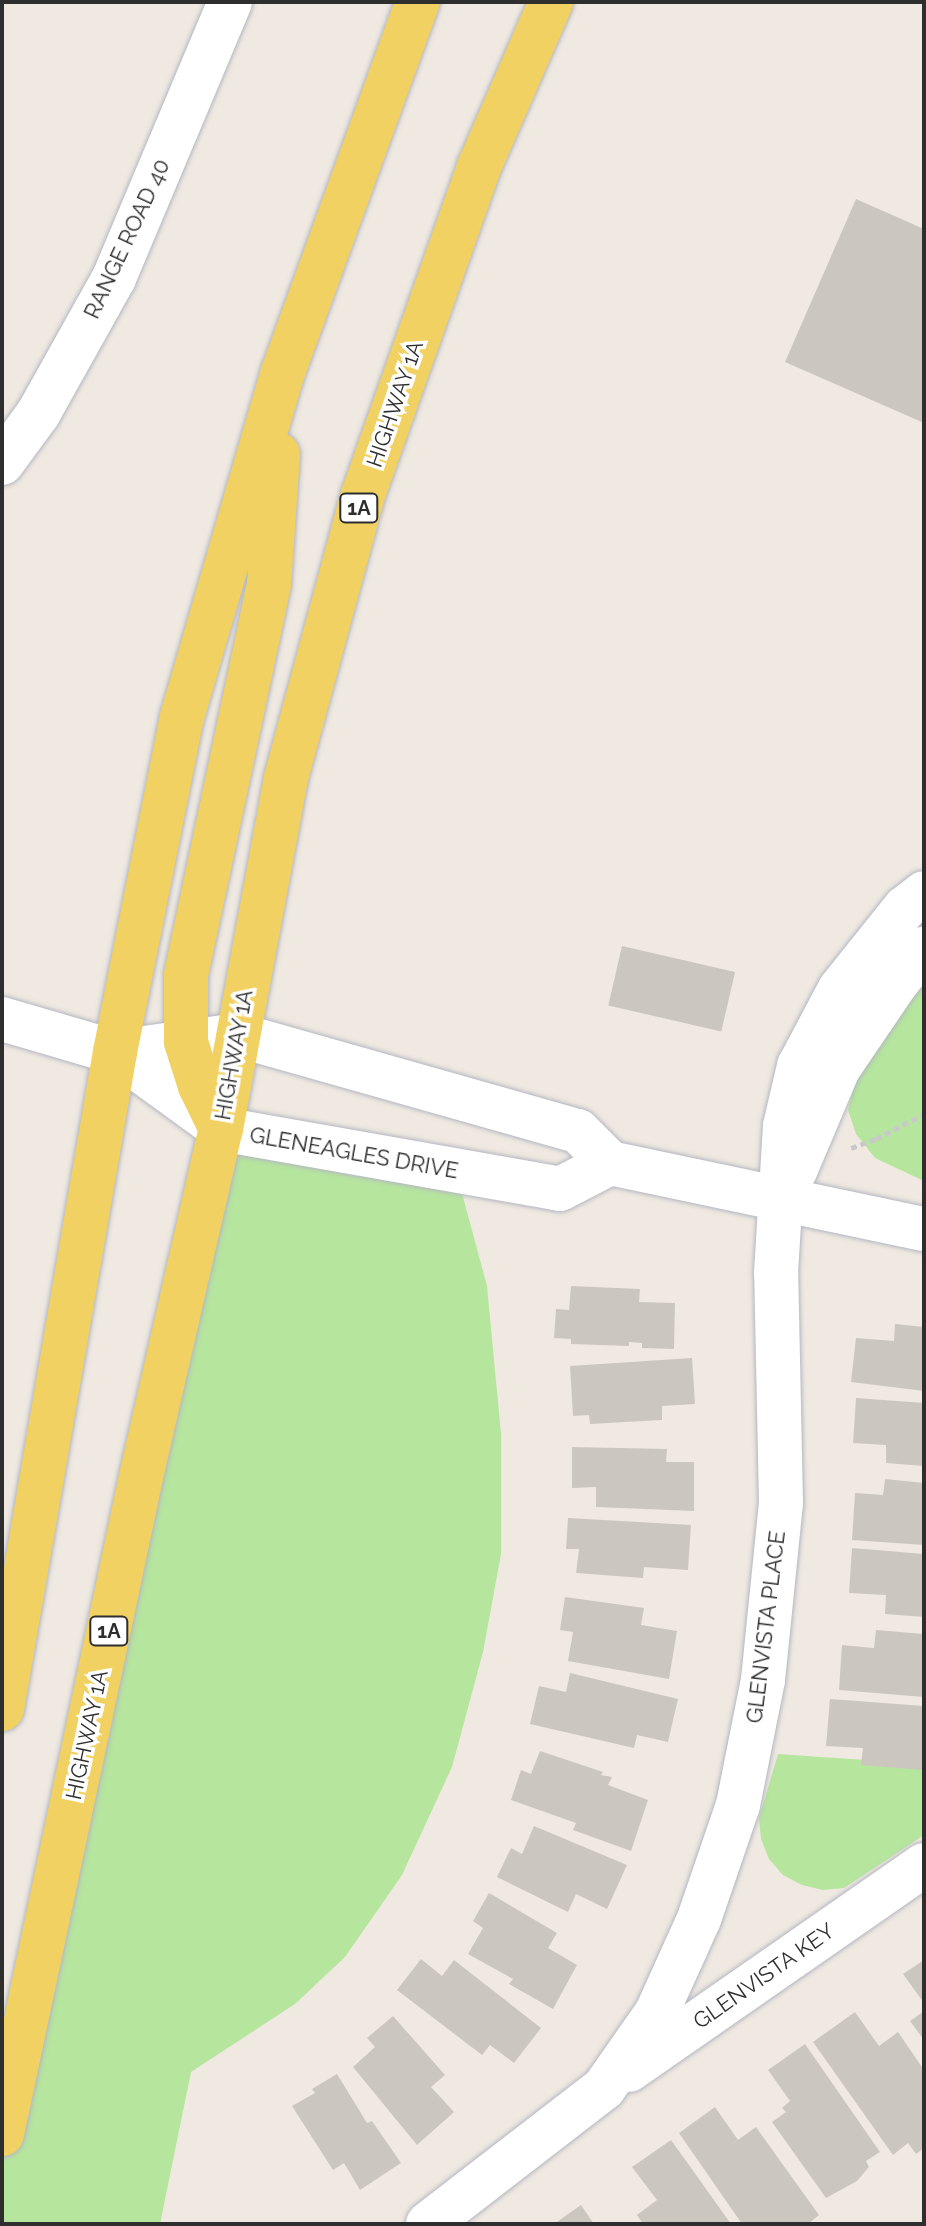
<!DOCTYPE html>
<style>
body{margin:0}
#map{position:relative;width:926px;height:2226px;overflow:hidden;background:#efe9e1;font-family:Raleway,sans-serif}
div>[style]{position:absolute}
.green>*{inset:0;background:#b6e59e}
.building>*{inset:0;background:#cbc7bf;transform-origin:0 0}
.path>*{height:5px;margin-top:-2.5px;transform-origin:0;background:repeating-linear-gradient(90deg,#c9c9c9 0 6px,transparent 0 10px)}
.roads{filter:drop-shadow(0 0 2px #b4b7c1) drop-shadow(0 0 2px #b4b7c1)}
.minor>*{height:44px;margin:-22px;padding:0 22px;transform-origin:22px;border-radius:22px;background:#fff}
.major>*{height:44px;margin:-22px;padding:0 22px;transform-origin:22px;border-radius:22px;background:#f2d163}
span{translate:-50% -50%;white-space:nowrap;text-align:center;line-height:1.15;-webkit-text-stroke:7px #fff;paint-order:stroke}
.shield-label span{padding:2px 6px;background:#fff;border:2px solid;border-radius:6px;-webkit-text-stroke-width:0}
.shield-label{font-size:20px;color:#2e2e2e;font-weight:700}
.street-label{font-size:22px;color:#2e2e2e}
.frame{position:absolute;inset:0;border:4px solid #2e2e2e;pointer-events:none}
</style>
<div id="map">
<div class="green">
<i style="clip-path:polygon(917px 982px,924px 987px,924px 1181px,875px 1158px,856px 1134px,848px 1110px,854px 1084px)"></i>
<i style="clip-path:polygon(221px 1129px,456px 1171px,487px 1286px,501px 1434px,501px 1554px,483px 1652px,452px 1767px,402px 1875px,345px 1957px,295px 2004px,191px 2072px,160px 2224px,2px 2224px,2px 2129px)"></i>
<i style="clip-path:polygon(778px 1754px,924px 1764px,924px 1835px,844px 1888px,823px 1890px,802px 1885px,783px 1875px,769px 1859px,761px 1839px,759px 1818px)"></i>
</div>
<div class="building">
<i style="clip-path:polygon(856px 199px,924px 229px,924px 423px,785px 362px)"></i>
<i style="left:622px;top:946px;width:116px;height:61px;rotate:13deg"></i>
<i style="clip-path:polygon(571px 1286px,640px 1289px,639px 1302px,675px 1303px,674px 1349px,642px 1348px,642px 1343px,629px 1342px,629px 1346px,571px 1344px,571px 1339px,554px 1338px,556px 1309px,569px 1310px)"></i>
<i style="clip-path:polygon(895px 1324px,924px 1327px,924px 1391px,851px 1382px,856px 1338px,894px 1341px)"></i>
<i style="clip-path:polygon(692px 1358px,695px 1404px,662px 1406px,662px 1420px,590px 1424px,589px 1415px,573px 1416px,570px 1366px)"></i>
<i style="clip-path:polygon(856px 1398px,924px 1403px,924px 1466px,886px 1463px,886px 1445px,853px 1443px)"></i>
<i style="clip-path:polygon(572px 1447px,667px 1449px,666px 1462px,694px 1462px,694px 1511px,596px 1507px,596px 1487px,572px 1488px)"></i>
<i style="clip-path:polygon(885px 1479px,924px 1483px,924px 1545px,852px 1540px,855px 1493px,883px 1495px)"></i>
<i style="clip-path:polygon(568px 1518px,691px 1525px,688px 1570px,644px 1567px,643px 1578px,576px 1573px,579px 1549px,566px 1549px)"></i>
<i style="clip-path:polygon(852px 1548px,924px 1554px,924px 1617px,885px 1614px,886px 1595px,849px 1593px)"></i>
<i style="clip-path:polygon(565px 1597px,644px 1608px,641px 1625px,677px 1631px,669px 1679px,568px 1661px,573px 1632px,560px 1630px)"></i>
<i style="clip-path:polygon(876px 1630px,924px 1634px,924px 1697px,839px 1690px,842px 1645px,874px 1648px)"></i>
<i style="clip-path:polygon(570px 1673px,678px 1699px,668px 1742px,637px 1735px,634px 1748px,530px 1724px,539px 1686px,566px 1692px)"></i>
<i style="clip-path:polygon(830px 1699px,924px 1706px,924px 1770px,861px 1765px,863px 1748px,826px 1746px)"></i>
<i style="clip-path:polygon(540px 1751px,603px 1772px,601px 1775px,612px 1777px,608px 1785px,648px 1800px,631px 1851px,573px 1830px,576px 1823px,511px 1800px,521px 1770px,531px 1774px)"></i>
<i style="clip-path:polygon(534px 1826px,627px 1865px,607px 1909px,576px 1894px,568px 1912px,497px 1877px,511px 1848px,522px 1854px)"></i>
<i style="clip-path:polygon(489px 1893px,557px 1933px,548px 1948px,577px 1965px,553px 2009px,509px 1984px,513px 1979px,468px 1954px,483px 1928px,473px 1921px)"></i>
<i style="clip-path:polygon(421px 1959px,442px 1976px,454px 1960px,541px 2028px,514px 2063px,490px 2045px,482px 2055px,397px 1990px)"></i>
<i style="clip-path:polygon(924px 1960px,924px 2003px,903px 1974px)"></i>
<i style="clip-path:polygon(924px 2011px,924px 2040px,910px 2021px)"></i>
<i style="clip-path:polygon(855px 2012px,879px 2046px,898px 2032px,924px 2070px,924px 2148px,916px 2154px,908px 2143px,893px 2155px,813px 2042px)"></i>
<i style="clip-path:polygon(393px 2016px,445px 2075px,431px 2087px,454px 2112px,417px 2145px,353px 2067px,375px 2047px,367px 2038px)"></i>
<i style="clip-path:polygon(805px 2044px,880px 2152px,866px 2161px,869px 2167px,857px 2181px,826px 2198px,772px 2122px,786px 2112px,782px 2108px,790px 2101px,768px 2070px)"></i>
<i style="clip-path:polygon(337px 2074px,367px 2123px,372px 2121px,401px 2163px,360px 2190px,344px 2163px,333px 2170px,292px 2106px,315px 2093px,312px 2089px)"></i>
<i style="clip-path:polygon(715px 2107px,738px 2140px,756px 2127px,819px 2215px,808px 2224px,742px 2224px,679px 2133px)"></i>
<i style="clip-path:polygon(671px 2140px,689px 2165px,731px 2224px,643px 2224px,637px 2215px,657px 2200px,632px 2167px)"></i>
<i style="clip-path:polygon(581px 2205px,594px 2224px,554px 2224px)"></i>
</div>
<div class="path">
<i style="left:851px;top:1148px;width:27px;rotate:-20deg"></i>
<i style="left:876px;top:1139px;width:54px;rotate:-27.5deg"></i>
</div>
<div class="roads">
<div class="minor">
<i style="left:2px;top:463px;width:61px;rotate:-53.7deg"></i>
<i style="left:38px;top:414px;width:156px;rotate:-60.8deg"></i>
<i style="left:114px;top:278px;width:299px;rotate:-67.2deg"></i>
<i style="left:2px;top:1019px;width:118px;rotate:16.3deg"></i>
<i style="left:115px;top:1052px;width:131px;rotate:36deg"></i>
<i style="left:221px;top:1129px;width:344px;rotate:10deg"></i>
<i style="left:560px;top:1189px;width:56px;rotate:-27.5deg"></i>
<i style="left:115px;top:1052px;width:124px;rotate:-7.9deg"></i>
<i style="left:238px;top:1035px;width:353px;rotate:15.8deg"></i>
<i style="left:578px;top:1131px;width:45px;rotate:45deg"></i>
<i style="left:610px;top:1163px;width:321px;rotate:11.9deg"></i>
<i style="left:795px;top:1171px;width:111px;rotate:-67.1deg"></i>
<i style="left:838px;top:1069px;width:105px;rotate:-55.9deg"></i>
<i style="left:897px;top:982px;width:43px;rotate:-50.7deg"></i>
<i style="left:629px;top:2070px;width:359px;rotate:-34.8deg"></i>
<i style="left:428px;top:2224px;width:222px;rotate:-37.7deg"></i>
<i style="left:604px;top:2088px;width:93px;rotate:-55.1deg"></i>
<i style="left:657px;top:2012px;width:102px;rotate:-65.7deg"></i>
<i style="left:699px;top:1919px;width:120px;rotate:-71.1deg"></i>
<i style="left:738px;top:1805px;width:127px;rotate:-78.7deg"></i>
<i style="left:763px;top:1680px;width:178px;rotate:-84.2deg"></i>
<i style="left:781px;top:1503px;width:230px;rotate:-91.2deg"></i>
<i style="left:776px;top:1273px;width:147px;rotate:-86.5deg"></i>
<i style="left:785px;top:1126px;width:62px;rotate:-76.9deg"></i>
<i style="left:799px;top:1066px;width:87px;rotate:-62deg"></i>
<i style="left:840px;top:989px;width:104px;rotate:-51.3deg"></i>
<i style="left:905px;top:908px;width:24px;rotate:-38deg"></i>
</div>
<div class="major">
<i style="left:221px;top:1129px;width:48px;rotate:-116deg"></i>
<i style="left:200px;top:1086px;width:46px;rotate:-107.7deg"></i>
<i style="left:186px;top:1042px;width:67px;rotate:-90deg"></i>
<i style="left:186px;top:975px;width:400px;rotate:-78deg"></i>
<i style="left:269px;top:584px;width:130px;rotate:-86deg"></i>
<i style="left:2px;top:1709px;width:667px;rotate:-80.24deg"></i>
<i style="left:115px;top:1052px;width:342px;rotate:-78.7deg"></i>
<i style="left:182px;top:717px;width:359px;rotate:-73.7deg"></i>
<i style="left:283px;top:372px;width:394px;rotate:-70deg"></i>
<i style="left:2px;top:2134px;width:672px;rotate:-78.05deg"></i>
<i style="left:141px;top:1477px;width:357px;rotate:-77.1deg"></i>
<i style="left:221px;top:1129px;width:357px;rotate:-79.5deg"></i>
<i style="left:286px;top:778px;width:293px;rotate:-74.8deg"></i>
<i style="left:363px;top:495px;width:348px;rotate:-70.5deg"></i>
<i style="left:479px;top:167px;width:180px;rotate:-66.4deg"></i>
</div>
</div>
<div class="shield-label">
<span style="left:359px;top:508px">1A</span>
<span style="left:109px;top:1631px">1A</span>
</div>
<div class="street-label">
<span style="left:127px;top:239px;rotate:-65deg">RANGE ROAD 40</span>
<span style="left:395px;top:404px;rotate:-71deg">HIGHWAY 1A</span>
<span style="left:234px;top:1055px;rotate:-80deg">HIGHWAY 1A</span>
<span style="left:354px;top:1153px;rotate:10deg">GLENEAGLES DRIVE</span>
<span style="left:766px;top:1627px;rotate:-83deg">GLENVISTA PLACE</span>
<span style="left:87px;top:1735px;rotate:-78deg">HIGHWAY 1A</span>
<span style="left:764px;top:1976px;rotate:-35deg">GLENVISTA KEY</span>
</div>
<div class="frame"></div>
</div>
